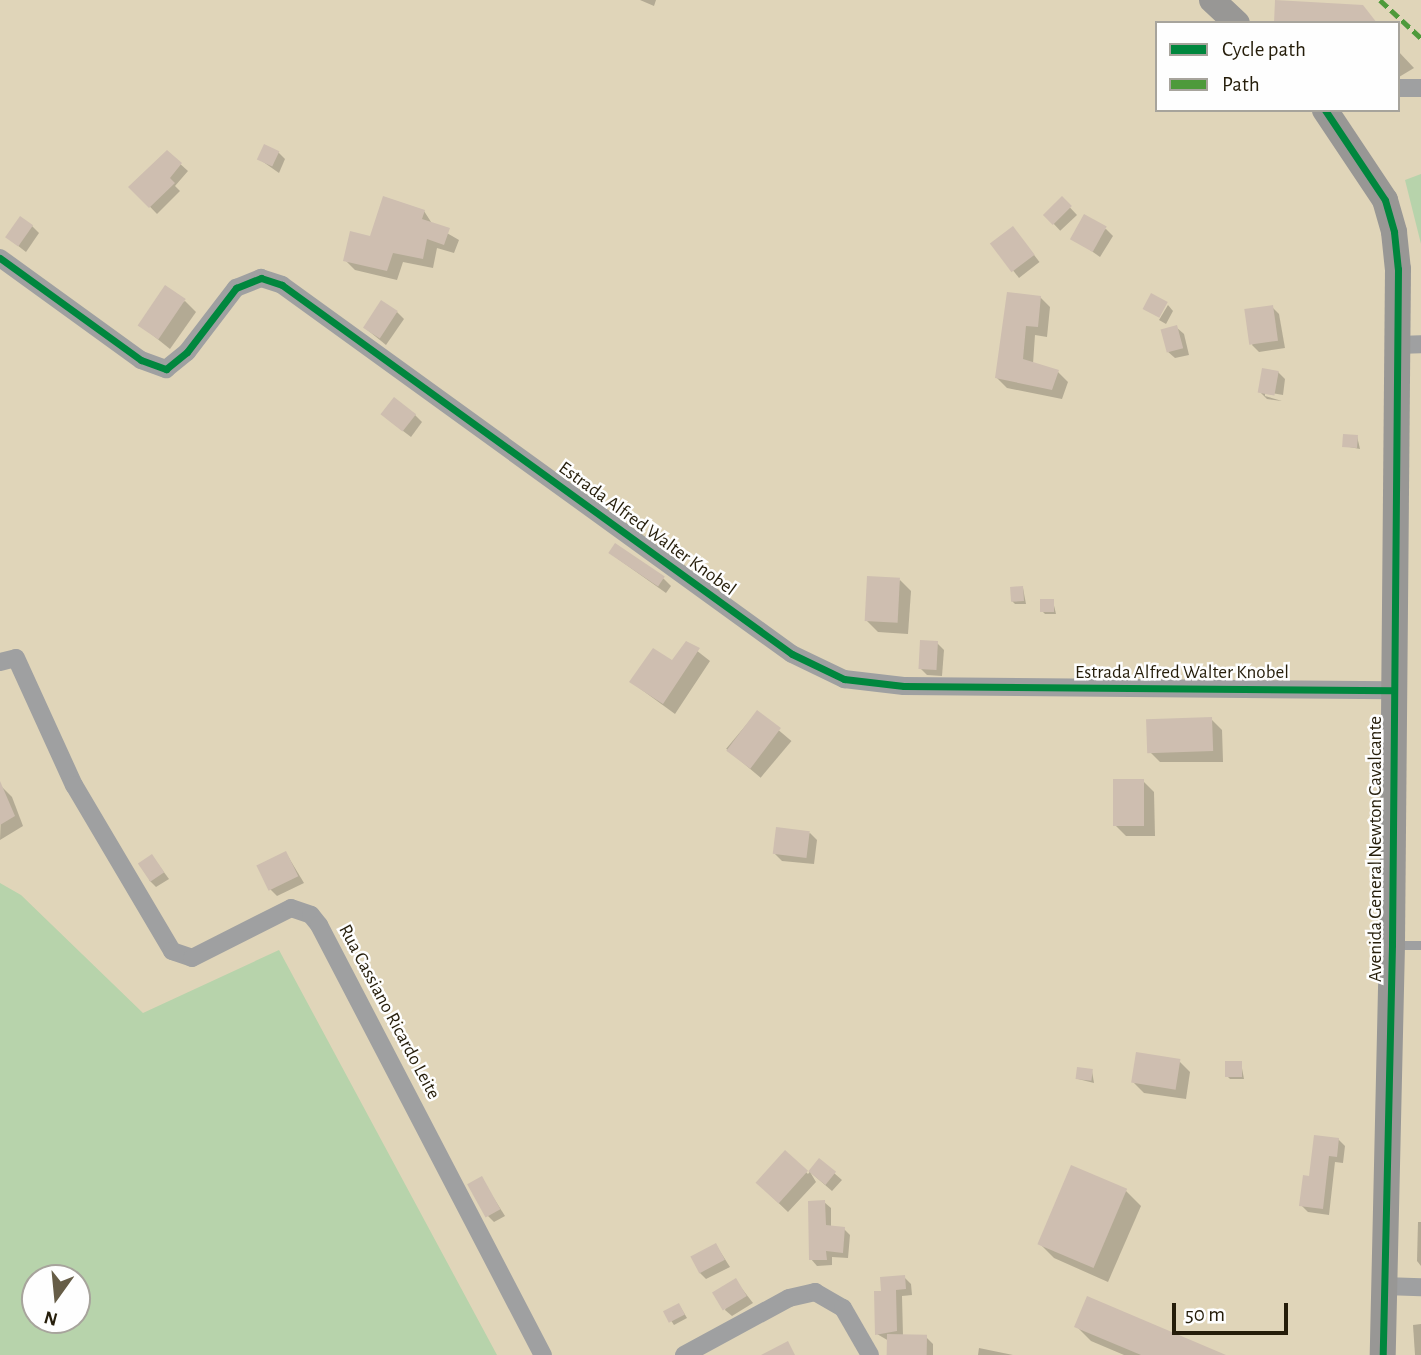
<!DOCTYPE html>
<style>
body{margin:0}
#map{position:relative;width:1421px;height:1355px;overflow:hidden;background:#e0d5b9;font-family:"Alegreya Sans",sans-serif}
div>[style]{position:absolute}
.green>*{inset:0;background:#b7d3ab}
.shadow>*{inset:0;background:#0003;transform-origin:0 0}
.building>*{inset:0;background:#cebeb0;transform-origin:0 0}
.lane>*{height:9px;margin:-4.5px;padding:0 4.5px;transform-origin:4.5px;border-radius:4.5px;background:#9fa0a1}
.street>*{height:18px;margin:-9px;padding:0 9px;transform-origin:9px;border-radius:9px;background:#9fa0a1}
.primary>*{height:26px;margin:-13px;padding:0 13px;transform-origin:13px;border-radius:13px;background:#989795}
.quiet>*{height:5px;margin-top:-2.5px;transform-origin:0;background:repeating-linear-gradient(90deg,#4e9a3b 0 10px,transparent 0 15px)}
.cycleway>*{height:7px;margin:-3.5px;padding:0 3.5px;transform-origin:3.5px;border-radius:3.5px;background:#00873e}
span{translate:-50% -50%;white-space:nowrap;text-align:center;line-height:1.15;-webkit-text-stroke:5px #fefefe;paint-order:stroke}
.street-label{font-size:19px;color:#251d0a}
.legend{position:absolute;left:1155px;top:21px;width:245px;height:91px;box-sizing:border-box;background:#fefefe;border:2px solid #a7a49c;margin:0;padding:9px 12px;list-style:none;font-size:21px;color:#251d0a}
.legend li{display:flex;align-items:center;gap:14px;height:35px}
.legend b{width:35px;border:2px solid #a7a49c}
.north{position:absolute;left:21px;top:1264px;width:70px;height:70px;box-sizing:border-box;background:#fefefe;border:2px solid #a7a49c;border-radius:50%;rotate:195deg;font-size:19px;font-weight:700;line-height:28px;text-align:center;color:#251d0a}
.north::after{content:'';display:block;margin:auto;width:24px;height:32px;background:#665d47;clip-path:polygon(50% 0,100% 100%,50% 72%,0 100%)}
.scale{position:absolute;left:1172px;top:1303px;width:116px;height:32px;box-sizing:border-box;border:4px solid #251d0a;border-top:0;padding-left:9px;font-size:21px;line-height:24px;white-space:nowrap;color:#251d0a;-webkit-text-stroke:5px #fefefe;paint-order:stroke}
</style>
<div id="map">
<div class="green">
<i style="clip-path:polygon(1421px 174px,1421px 244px,1405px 180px)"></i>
<i style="clip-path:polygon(evenodd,0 883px,21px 895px,143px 1013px,279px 950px,497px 1355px,0 1355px,0 883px,77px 1278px,77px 1320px,35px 1320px,35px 1278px,77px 1278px)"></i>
</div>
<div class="shadow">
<i style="clip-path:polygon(640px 0,656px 0,654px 6px)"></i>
<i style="clip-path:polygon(1398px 51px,1414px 68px,1399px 77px,1398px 76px)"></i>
<i style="clip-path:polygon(167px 152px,188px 171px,175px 186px,180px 191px,157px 214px,131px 187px)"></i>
<i style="clip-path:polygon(278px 152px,285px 159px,279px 173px,259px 159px)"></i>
<i style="left:1062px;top:199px;width:22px;height:23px;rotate:47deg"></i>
<i style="clip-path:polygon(424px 211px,433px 225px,459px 240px,454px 253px,437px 248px,433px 268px,403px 262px,397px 280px,355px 270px,345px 260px,371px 238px)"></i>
<i style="clip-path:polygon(32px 226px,39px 233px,26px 252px,8px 238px)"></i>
<i style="left:1013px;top:228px;width:43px;height:26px;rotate:52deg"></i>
<i style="clip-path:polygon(1106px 229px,1113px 236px,1100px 257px,1073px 238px)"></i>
<i style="clip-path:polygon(1040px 297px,1050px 307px,1047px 337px,1035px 335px,1033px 364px,1058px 372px,1068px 382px,1062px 399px,1007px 388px,997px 378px)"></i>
<i style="clip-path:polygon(185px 301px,196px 312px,170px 349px,140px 325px)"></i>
<i style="clip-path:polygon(1168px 305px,1173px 311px,1166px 324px,1159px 320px)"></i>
<i style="clip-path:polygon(1272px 307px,1279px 314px,1285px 348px,1259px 352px,1252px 345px)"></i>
<i style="clip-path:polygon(397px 312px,404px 319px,386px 345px,365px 328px)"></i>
<i style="clip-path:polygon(1176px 327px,1184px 334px,1189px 355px,1175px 358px,1167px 351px)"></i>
<i style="clip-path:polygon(1278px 372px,1285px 379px,1283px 395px,1265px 392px,1265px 396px,1282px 401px,1267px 399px,1260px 392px)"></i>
<i style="clip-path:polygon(415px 415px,422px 422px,411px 437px,390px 421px)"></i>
<i style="clip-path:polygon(1357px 436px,1360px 449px,1344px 446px)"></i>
<i style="clip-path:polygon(616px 545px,664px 579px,671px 586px,666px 593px,618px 559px,611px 552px)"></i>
<i style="clip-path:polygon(900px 580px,911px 591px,908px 634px,878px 632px,867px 621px)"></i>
<i style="clip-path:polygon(1023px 588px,1026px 604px,1015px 604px,1012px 601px)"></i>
<i style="clip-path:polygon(1053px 601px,1056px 614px,1045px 614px,1042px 611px)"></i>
<i style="clip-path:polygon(687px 643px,710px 661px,675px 714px,631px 682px,672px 663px)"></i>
<i style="clip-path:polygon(937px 643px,944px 650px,942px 676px,927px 675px,920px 668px)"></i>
<i style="left:757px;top:712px;width:45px;height:48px;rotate:40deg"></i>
<i style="clip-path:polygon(1211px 719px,1222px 730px,1223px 762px,1160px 762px,1149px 751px)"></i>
<i style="clip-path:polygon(1143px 781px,1154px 792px,1155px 836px,1126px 836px,1115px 825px)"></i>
<i style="clip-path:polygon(2px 787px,12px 797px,23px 826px,0 840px)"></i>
<i style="clip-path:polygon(810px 833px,817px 840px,814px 864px,782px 861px,775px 854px)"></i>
<i style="clip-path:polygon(286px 853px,304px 883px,277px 896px,270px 889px)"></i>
<i style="clip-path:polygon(152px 856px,169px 879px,156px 887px,149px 880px)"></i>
<i style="clip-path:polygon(1179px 1061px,1190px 1072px,1186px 1099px,1144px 1093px,1133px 1082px)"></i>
<i style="clip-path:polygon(1241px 1063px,1244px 1079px,1230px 1079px,1227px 1076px)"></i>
<i style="clip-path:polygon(1092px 1071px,1094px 1083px,1078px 1079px)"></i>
<i style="clip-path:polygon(1338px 1139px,1345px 1146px,1343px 1163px,1335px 1162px,1329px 1215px,1308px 1212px,1301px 1205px,1311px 1178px)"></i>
<i style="clip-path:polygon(785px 1152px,808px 1174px,819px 1160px,842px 1180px,832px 1191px,810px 1172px,816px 1182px,788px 1212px,767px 1192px)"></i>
<i style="clip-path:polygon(1072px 1167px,1126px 1191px,1141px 1206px,1108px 1282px,1054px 1258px,1039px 1243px)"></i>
<i style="clip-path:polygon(481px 1178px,505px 1216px,494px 1222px,487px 1215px)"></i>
<i style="clip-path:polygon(824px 1202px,831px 1208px,831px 1227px,844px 1229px,850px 1235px,848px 1258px,832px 1257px,832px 1265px,817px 1266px,811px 1259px)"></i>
<i style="clip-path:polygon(1418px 1222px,1421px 1222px,1421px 1266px,1417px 1261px)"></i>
<i style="clip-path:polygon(716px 1245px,730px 1267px,706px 1279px,699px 1272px)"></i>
<i style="clip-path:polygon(904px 1277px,911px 1284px,912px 1295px,902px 1296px,903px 1336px,926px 1337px,933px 1344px,933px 1355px,889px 1355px,889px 1341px,877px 1334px,883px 1293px)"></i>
<i style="clip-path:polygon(736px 1281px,753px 1303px,732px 1316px,725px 1310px)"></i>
<i style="clip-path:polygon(681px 1308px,687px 1318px,674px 1325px,666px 1313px)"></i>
<i style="clip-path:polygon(1421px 1324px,1421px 1355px,1415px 1355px,1413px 1325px)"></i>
<i style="clip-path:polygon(1076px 1326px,1221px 1355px,1124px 1355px,1091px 1341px)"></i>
<i style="clip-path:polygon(979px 1348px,1013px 1355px,978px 1355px)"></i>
</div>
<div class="building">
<i style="clip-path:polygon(1275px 0,1363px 5px,1377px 23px,1274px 23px)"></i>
<i style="left:264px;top:144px;width:17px;height:17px;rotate:25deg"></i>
<i style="clip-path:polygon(167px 150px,182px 163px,170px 178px,175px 183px,149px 208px,128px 187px)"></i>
<i style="clip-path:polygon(383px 196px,425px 210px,422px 219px,450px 228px,444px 245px,427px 239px,423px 259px,393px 253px,387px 271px,343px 261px,350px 231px,370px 236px)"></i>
<i style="left:1062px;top:196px;width:14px;height:27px;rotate:45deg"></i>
<i style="left:1084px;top:214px;width:26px;height:29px;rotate:29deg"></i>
<i style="left:20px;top:216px;width:16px;height:26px;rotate:35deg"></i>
<i style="left:1013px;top:226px;width:36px;height:29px;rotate:53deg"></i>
<i style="left:165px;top:285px;width:25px;height:49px;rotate:34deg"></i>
<i style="clip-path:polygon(1007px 292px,1041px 296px,1038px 327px,1026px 326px,1023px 359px,1059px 370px,1052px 390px,995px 378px)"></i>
<i style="left:1151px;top:293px;width:19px;height:18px;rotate:28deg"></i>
<i style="left:381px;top:300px;width:20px;height:33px;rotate:33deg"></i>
<i style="left:1273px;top:305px;width:36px;height:29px;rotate:82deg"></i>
<i style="left:1177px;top:325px;width:24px;height:17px;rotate:75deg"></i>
<i style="left:1262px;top:368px;width:17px;height:25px;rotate:10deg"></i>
<i style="left:394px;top:397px;width:28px;height:22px;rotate:38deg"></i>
<i style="left:1343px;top:434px;width:15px;height:13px;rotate:4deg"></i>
<i style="left:615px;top:543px;width:60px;height:12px;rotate:34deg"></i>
<i style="left:867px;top:576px;width:33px;height:45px;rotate:3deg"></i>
<i style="left:1023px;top:586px;width:15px;height:13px;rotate:86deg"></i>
<i style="left:1040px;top:599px;width:14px;height:13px"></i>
<i style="left:920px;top:640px;width:18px;height:29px;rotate:3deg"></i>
<i style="clip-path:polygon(686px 641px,700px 648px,663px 704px,629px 682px,653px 648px,672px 660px)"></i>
<i style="left:757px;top:710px;width:30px;height:51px;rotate:37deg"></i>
<i style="left:1212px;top:717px;width:34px;height:66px;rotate:88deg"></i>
<i style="left:1113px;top:779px;width:31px;height:47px"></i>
<i style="clip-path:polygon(0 781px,15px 816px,0 825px)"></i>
<i style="left:776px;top:827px;width:34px;height:27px;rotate:7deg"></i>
<i style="left:286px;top:851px;width:28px;height:33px;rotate:64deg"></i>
<i style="left:152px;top:854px;width:22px;height:17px;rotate:56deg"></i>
<i style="left:1136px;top:1052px;width:45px;height:31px;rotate:9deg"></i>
<i style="left:1225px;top:1061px;width:17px;height:16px"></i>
<i style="left:1077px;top:1067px;width:16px;height:12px;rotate:7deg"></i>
<i style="clip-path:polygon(1314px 1135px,1339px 1138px,1337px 1157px,1329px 1156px,1323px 1209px,1299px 1206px,1303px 1175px,1309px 1176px)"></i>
<i style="left:785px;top:1150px;width:31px;height:44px;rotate:42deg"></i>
<i style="left:819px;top:1158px;width:22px;height:17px;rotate:39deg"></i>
<i style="left:1071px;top:1165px;width:61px;height:86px;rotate:23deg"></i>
<i style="left:482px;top:1176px;width:38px;height:17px;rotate:61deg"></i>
<i style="clip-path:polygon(825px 1200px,826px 1225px,845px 1227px,843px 1253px,826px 1251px,827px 1260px,809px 1260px,808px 1201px)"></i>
<i style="left:716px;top:1243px;width:19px;height:29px;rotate:62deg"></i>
<i style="clip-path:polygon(905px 1275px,906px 1289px,896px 1290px,897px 1331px,875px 1335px,874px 1291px,881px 1291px,880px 1277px)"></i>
<i style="left:736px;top:1278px;width:21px;height:28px;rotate:59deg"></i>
<i style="clip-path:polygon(1087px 1296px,1226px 1355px,1141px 1355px,1074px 1327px)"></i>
<i style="left:679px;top:1303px;width:13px;height:18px;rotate:63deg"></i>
<i style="left:887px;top:1334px;width:40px;height:21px;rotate:1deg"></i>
<i style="clip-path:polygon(788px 1341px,795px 1355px,761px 1355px)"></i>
</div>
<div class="lane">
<i style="left:1394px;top:945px;width:27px"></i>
</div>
<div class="street">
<i style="left:1398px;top:88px;width:23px"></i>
<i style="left:0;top:258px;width:174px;rotate:35.9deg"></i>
<i style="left:141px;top:360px;width:27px;rotate:20deg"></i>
<i style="left:166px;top:369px;width:27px;rotate:-39deg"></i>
<i style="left:187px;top:352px;width:81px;rotate:-52.6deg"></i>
<i style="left:236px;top:288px;width:27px;rotate:-22deg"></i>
<i style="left:261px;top:278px;width:22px;rotate:18deg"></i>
<i style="left:282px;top:285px;width:629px;rotate:35.89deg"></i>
<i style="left:792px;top:654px;width:58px;rotate:25.7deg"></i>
<i style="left:844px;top:679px;width:60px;rotate:6.7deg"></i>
<i style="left:904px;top:686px;width:488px;rotate:0.5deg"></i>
<i style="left:1398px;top:345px;width:23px;rotate:-2deg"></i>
<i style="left:0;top:662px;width:16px;rotate:-14deg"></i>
<i style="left:16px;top:658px;width:140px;rotate:65.5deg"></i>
<i style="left:74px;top:785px;width:193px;rotate:59.4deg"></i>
<i style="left:172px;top:951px;width:21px;rotate:19deg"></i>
<i style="left:192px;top:958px;width:111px;rotate:-26.8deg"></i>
<i style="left:291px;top:908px;width:21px;rotate:19deg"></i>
<i style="left:311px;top:915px;width:13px;rotate:51deg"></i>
<i style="left:319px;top:925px;width:485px;rotate:62.5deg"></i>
<i style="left:1384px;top:1286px;width:37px;rotate:2deg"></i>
<i style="left:684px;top:1355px;width:119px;rotate:-28.5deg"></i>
<i style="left:789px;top:1298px;width:27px;rotate:-13deg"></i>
<i style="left:815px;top:1292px;width:32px;rotate:30deg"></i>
<i style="left:843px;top:1308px;width:54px;rotate:60.1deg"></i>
</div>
<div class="primary">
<i style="left:1212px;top:0;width:34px;rotate:43deg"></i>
<i style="left:1325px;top:110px;width:108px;rotate:56.3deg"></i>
<i style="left:1385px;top:200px;width:33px;rotate:74deg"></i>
<i style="left:1394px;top:232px;width:37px;rotate:84deg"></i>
<i style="left:1398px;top:269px;width:676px;rotate:90.51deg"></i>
<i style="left:1392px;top:945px;width:410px;rotate:91.3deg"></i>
</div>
<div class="quiet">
<i style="left:1380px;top:0;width:56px;rotate:42.8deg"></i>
</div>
<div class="cycleway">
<i style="left:1325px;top:110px;width:108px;rotate:56.3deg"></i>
<i style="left:1385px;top:200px;width:33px;rotate:74deg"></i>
<i style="left:1394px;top:232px;width:37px;rotate:84deg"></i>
<i style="left:1398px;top:269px;width:676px;rotate:90.51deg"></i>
<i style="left:1392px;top:945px;width:410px;rotate:91.3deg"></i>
<i style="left:0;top:258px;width:174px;rotate:35.9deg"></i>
<i style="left:141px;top:360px;width:27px;rotate:20deg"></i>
<i style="left:166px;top:369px;width:27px;rotate:-39deg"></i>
<i style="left:187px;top:352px;width:81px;rotate:-52.6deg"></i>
<i style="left:236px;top:288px;width:27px;rotate:-22deg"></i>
<i style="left:261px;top:278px;width:22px;rotate:18deg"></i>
<i style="left:282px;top:285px;width:629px;rotate:35.89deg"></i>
<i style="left:792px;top:654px;width:58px;rotate:25.7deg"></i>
<i style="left:844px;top:679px;width:60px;rotate:6.7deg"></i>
<i style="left:904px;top:686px;width:488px;rotate:0.5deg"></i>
</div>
<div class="street-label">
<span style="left:647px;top:529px;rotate:36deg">Estrada Alfred Walter Knobel</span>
<span style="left:1182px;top:673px">Estrada Alfred Walter Knobel</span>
<span style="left:1376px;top:849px;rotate:-90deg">Avenida General Newton Cavalcante</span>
<span style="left:389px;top:1012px;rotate:62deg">Rua Cassiano Ricardo Leite</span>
</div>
<ul class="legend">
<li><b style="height:9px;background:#00873e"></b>Cycle path</li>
<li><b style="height:9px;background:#4e9a3b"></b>Path</li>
</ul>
<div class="north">N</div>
<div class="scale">50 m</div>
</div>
